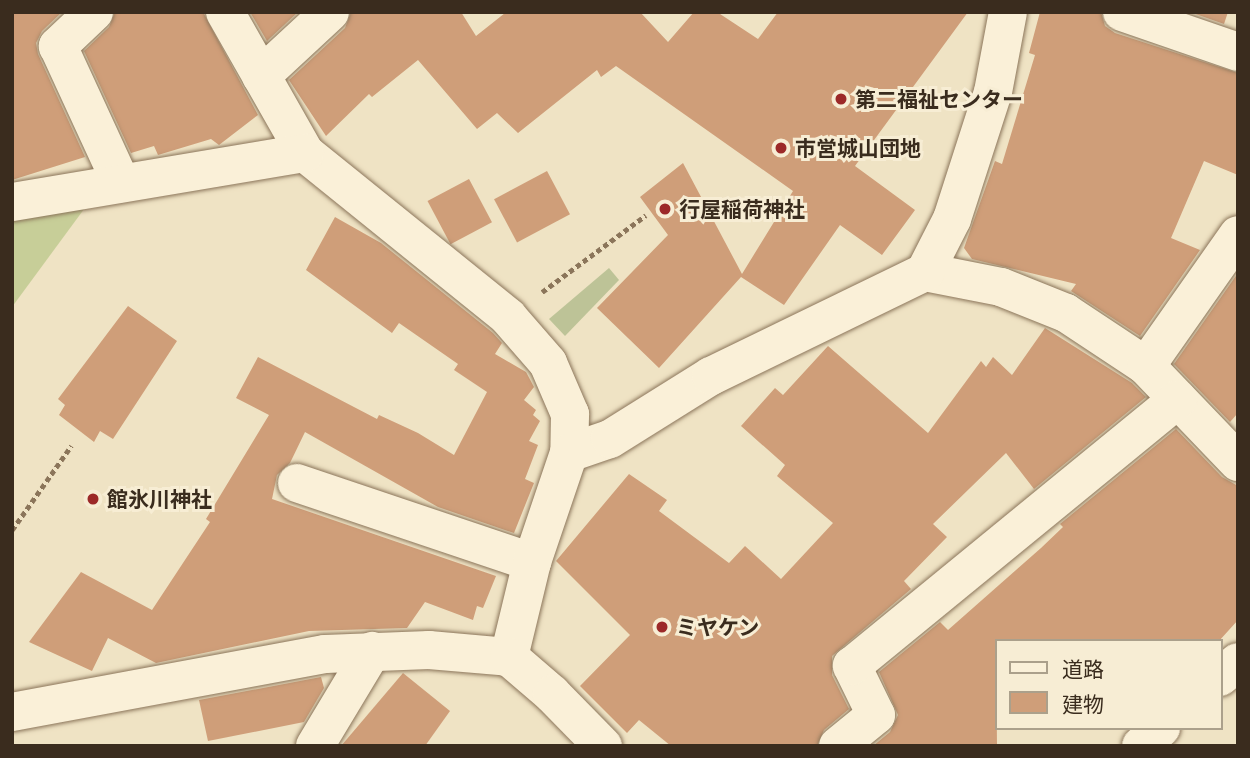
<!DOCTYPE html>
<meta charset="utf-8">
<style>
body{margin:0}
#map{position:relative;width:1250px;height:758px;overflow:hidden;background:#efe3c4;font-family:"PT Serif","Noto Sans JP",serif}
div>[style]{position:absolute}
.green>*{inset:0;background:#c7ce98}
.cemetery>*{inset:0;background:#bdc397}
.building>*{inset:0;background:#cf9e79;transform-origin:0 0}
.path>*{height:4.5px;margin-top:-2.25px;transform-origin:0;background:repeating-linear-gradient(90deg,#8b755a 0 5px,transparent 0 8.5px)}
.roads{filter:drop-shadow(0 0 2px #8b755a) drop-shadow(0 0 2px #8b755a)}
.minor>*{height:38px;margin:-19px;padding:0 19px;transform-origin:19px;border-radius:19px;background:#faf0d8}
.dots>*{width:19px;height:19px;translate:-50% -50%;box-sizing:border-box;border:4px solid #f7edd4;border-radius:50%}
span{translate:-50% -50%;white-space:nowrap;text-align:center;line-height:1.15;-webkit-text-stroke:6px #f7edd4;paint-order:stroke}
.poi-label{font-size:21px;color:#3a2c1e;font-weight:700}
.left{translate:0 -50%;text-align:left}
.frame{position:absolute;inset:0;border:14px solid #3a2c1e;pointer-events:none}
.legend{position:absolute;left:995px;top:639px;width:228px;height:91px;box-sizing:border-box;background:#f7edd4;border:2px solid #aba08b;margin:0;padding:9px 12px;list-style:none;font-size:21px;color:#3a2c1e}
.legend li{display:flex;align-items:center;gap:14px;height:35px}
.legend b{width:35px;border:2px solid #aba08b}
</style>
<div id="map">
<div class="green">
<i style="clip-path:polygon(90px 201px,12px 307px,12px 210px)"></i>
</div>
<div class="cemetery">
<i style="clip-path:polygon(609px 268px,619px 280px,565px 336px,549px 319px)"></i>
</div>
<div class="building">
<i style="clip-path:polygon(12px 12px,62px 12px,42px 31px,36px 43px,38px 54px,85px 157px,12px 180px)"></i>
<i style="clip-path:polygon(115px 12px,203px 12px,258px 115px,219px 145px,211px 139px,158px 155px,154px 146px,131px 153px,84px 51px,109px 27px)"></i>
<i style="clip-path:polygon(250px 12px,298px 12px,267px 41px)"></i>
<i style="clip-path:polygon(351px 12px,461px 12px,476px 36px,505px 13px,640px 12px,668px 42px,694px 12px,717px 12px,758px 39px,778px 12px,968px 12px,855px 166px,915px 210px,882px 255px,840px 225px,784px 305px,741px 277px,659px 368px,597px 308px,668px 235px,640px 197px,683px 163px,742px 274px,793px 191px,616px 66px,601px 77px,597px 70px,518px 133px,497px 113px,477px 129px,418px 60px,372px 97px,369px 94px,326px 136px,289px 80px,345px 28px)"></i>
<i style="clip-path:polygon(1040px 12px,1101px 12px,1105px 26px,1115px 33px,1238px 73px,1238px 175px,1204px 161px,1171px 238px,1200px 250px,1140px 336px,1071px 291px,1076px 284px,972px 259px,964px 248px,995px 161px,1002px 164px,1035px 55px,1029px 53px)"></i>
<i style="clip-path:polygon(1190px 12px,1228px 12px,1224px 24px)"></i>
<i style="left:547px;top:171px;width:49px;height:60px;rotate:62deg"></i>
<i style="left:469px;top:179px;width:49px;height:47px;rotate:62deg"></i>
<i style="clip-path:polygon(335px 217px,381px 243px,493px 333px,502px 343px,495px 354px,526px 372px,534px 387px,524px 400px,536px 410px,533px 415px,540px 421px,529px 441px,538px 445px,525px 479px,534px 483px,514px 533px,438px 507px,305px 432px,290px 463px,277px 475px,272px 499px,496px 576px,483px 608px,477px 606px,473px 620px,425px 602px,407px 628px,309px 631px,156px 663px,108px 638px,92px 671px,29px 642px,81px 572px,152px 610px,210px 522px,206px 519px,269px 415px,236px 398px,258px 357px,377px 419px,379px 415px,418px 433px,454px 455px,487px 392px,454px 370px,458px 364px,399px 323px,392px 333px,306px 270px)"></i>
<i style="clip-path:polygon(1238px 273px,1238px 413px,1230px 422px,1174px 364px)"></i>
<i style="clip-path:polygon(128px 306px,177px 341px,113px 439px,100px 431px,94px 442px,59px 415px,65px 405px,58px 399px)"></i>
<i style="clip-path:polygon(1045px 328px,1132px 383px,1146px 397px,1034px 489px,1006px 453px,933px 524px,947px 537px,904px 581px,911px 589px,832px 656px,832px 675px,849px 709px,824px 730px,817px 746px,671px 746px,639px 720px,627px 733px,580px 686px,630px 635px,556px 561px,629px 474px,667px 500px,659px 511px,729px 563px,745px 546px,781px 579px,833px 523px,777px 476px,785px 465px,741px 426px,775px 388px,783px 395px,828px 346px,928px 433px,981px 361px,986px 367px,993px 357px,1012px 375px)"></i>
<i style="clip-path:polygon(1176px 429px,1222px 477px,1238px 486px,1238px 620px,1219px 641px,996px 641px,997px 746px,873px 746px,890px 732px,898px 715px,879px 672px,940px 622px,948px 630px,1041px 548px,1063px 527px,1060px 524px)"></i>
<i style="clip-path:polygon(403px 673px,450px 711px,425px 746px,341px 746px)"></i>
<i style="clip-path:polygon(321px 677px,324px 688px,304px 722px,208px 741px,199px 700px)"></i>
</div>
<div class="path">
<i style="left:542px;top:292px;width:129px;rotate:-36.5deg"></i>
<i style="left:12px;top:530px;width:103px;rotate:-54.9deg"></i>
</div>
<div class="roads">
<div class="minor">
<i style="left:94px;top:12px;width:50px;rotate:136.6deg"></i>
<i style="left:58px;top:46px;width:151px;rotate:65.3deg"></i>
<i style="left:225px;top:12px;width:162px;rotate:60.4deg"></i>
<i style="left:305px;top:153px;width:261px;rotate:38.9deg"></i>
<i style="left:508px;top:317px;width:61px;rotate:49deg"></i>
<i style="left:548px;top:363px;width:56px;rotate:66.7deg"></i>
<i style="left:570px;top:414px;width:39px;rotate:91deg"></i>
<i style="left:1122px;top:12px;width:123px;rotate:19deg"></i>
<i style="left:261px;top:76px;width:94px;rotate:-42.8deg"></i>
<i style="left:12px;top:202px;width:297px;rotate:-9.5deg"></i>
<i style="left:925px;top:272px;width:77px;rotate:11.2deg"></i>
<i style="left:1001px;top:287px;width:70px;rotate:21.8deg"></i>
<i style="left:1066px;top:313px;width:96px;rotate:33.5deg"></i>
<i style="left:1146px;top:366px;width:133px;rotate:46.2deg"></i>
<i style="left:1146px;top:366px;width:160px;rotate:-54.9deg"></i>
<i style="left:297px;top:483px;width:248px;rotate:18.6deg"></i>
<i style="left:509px;top:657px;width:98px;rotate:-76.4deg"></i>
<i style="left:532px;top:562px;width:115px;rotate:-71.3deg"></i>
<i style="left:569px;top:453px;width:43px;rotate:-18.9deg"></i>
<i style="left:610px;top:439px;width:119px;rotate:-32deg"></i>
<i style="left:711px;top:376px;width:238px;rotate:-25.9deg"></i>
<i style="left:925px;top:272px;width:59px;rotate:-63deg"></i>
<i style="left:952px;top:219px;width:133px;rotate:-72.1deg"></i>
<i style="left:993px;top:92px;width:81px;rotate:-79.4deg"></i>
<i style="left:1220px;top:677px;width:23px;rotate:-40deg"></i>
<i style="left:12px;top:712px;width:318px;rotate:-10.5deg"></i>
<i style="left:325px;top:654px;width:104px;rotate:-2.2deg"></i>
<i style="left:429px;top:650px;width:80px;rotate:5deg"></i>
<i style="left:509px;top:657px;width:57px;rotate:40.7deg"></i>
<i style="left:552px;top:694px;width:73px;rotate:45.6deg"></i>
<i style="left:315px;top:746px;width:111px;rotate:-59deg"></i>
<i style="left:838px;top:746px;width:49px;rotate:-39.2deg"></i>
<i style="left:876px;top:715px;width:55px;rotate:-116.1deg"></i>
<i style="left:852px;top:666px;width:421px;rotate:-39.3deg"></i>
<i style="left:1141px;top:746px;width:27px;rotate:-42deg"></i>
</div>
</div>
<div class="dots">
<i style="left:841px;top:99px;background:#9c2928"></i>
<i style="left:781px;top:148px;background:#9c2928"></i>
<i style="left:665px;top:209px;background:#9c2928"></i>
<i style="left:93px;top:499px;background:#9c2928"></i>
<i style="left:662px;top:627px;background:#9c2928"></i>
</div>
<div class="poi-label">
<span class="left" style="left:855px;top:99px">第二福祉センター</span>
<span class="left" style="left:795px;top:148px">市営城山団地</span>
<span class="left" style="left:679px;top:209px">行屋稲荷神社</span>
<span class="left" style="left:107px;top:499px">館氷川神社</span>
<span class="left" style="left:676px;top:627px">ミヤケン</span>
</div>
<div class="frame"></div>
<ul class="legend">
<li><b style="height:9px;background:#faf0d8"></b>道路</li>
<li><b style="height:19px;background:#cf9e79"></b>建物</li>
</ul>
</div>
